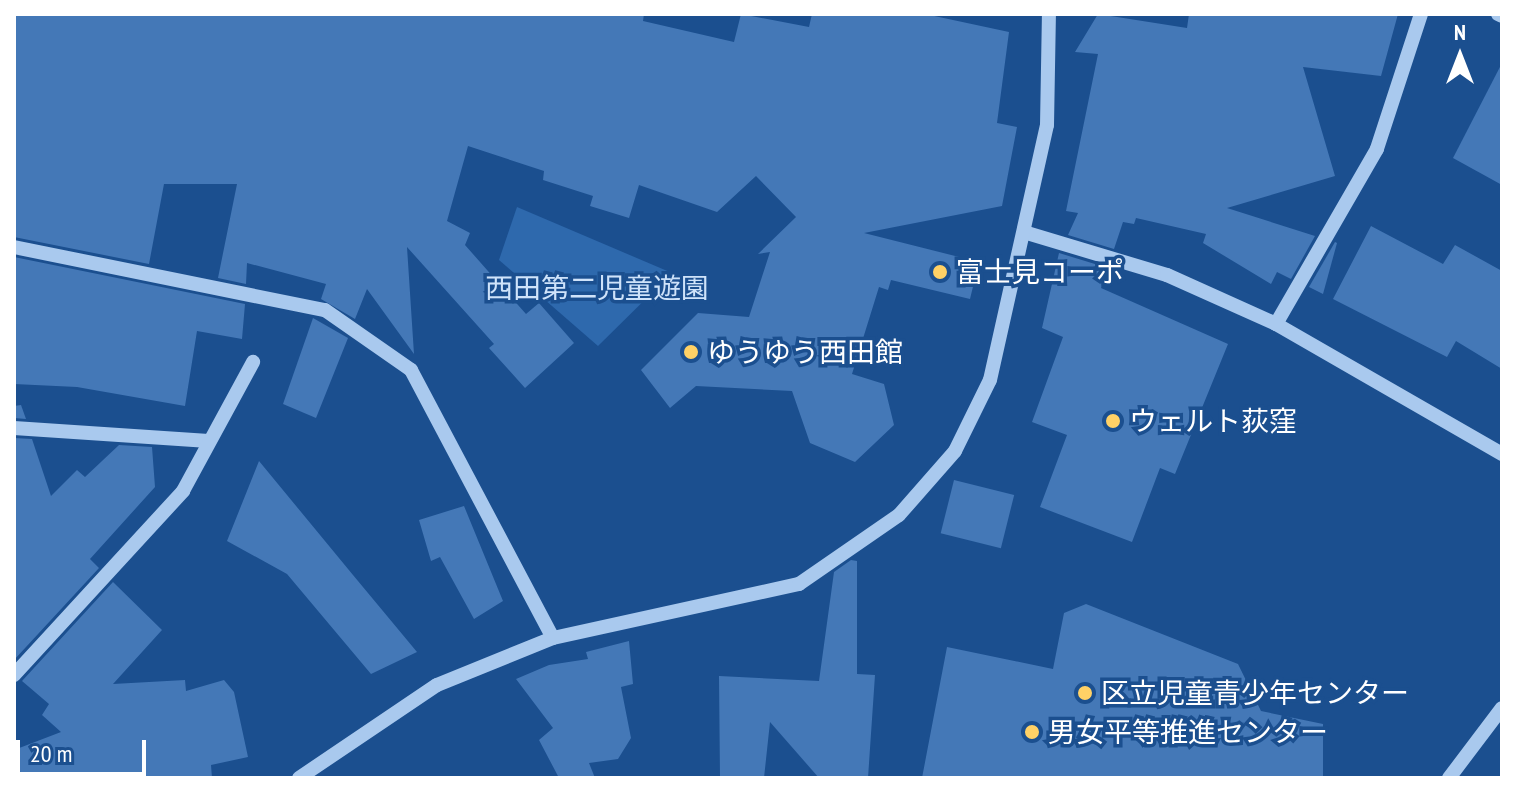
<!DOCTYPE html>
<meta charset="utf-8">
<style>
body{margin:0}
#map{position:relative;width:1516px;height:792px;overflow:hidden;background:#1b4f8f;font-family:"PT Sans Narrow","Noto Sans JP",sans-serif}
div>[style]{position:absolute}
.green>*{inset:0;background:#2e69ad}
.building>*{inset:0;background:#4478b7;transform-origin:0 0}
.minor>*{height:14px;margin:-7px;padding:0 7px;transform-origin:7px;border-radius:7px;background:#a9c9ee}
.dots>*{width:22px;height:22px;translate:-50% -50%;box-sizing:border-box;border:4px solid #1b4f8f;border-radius:50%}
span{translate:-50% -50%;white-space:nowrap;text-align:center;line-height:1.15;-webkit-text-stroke:7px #1b4f8f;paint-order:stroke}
.poi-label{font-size:28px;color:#fff}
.left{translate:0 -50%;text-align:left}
.park-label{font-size:28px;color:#cfe3fa}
.frame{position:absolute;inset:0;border:16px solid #fff;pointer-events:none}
.north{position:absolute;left:1420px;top:16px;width:80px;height:80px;-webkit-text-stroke:6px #1b4f8f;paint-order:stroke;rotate:0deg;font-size:22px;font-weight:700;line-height:32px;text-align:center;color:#fff}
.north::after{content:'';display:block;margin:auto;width:28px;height:36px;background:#fff;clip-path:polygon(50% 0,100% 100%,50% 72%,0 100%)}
.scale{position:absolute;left:16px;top:740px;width:130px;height:36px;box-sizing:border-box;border:4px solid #fff;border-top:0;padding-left:10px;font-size:24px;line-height:28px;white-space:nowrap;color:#fff;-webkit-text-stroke:6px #1b4f8f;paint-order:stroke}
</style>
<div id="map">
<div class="green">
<i style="clip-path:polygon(517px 207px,672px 273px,598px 346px,499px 260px)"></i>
</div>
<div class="building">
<i style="clip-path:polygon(14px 14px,644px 14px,643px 21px,734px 42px,741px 14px,809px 27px,812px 14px,925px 14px,1009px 32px,997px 123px,1017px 127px,1002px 206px,864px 233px,979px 262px,970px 299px,891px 280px,888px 290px,879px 287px,852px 374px,884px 384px,894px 425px,855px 462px,810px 443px,792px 391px,696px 386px,670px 408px,641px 370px,698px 313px,749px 317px,770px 252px,758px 254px,796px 217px,756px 176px,717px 212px,639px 185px,629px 218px,590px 206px,593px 196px,543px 180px,544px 171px,468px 146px,447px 221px,470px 233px,465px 245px,526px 314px,539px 303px,574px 343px,525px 388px,489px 348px,494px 344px,407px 247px,414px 354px,367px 289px,355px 319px,321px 299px,326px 284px,247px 263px,246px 284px,218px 278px,237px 184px,164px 184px,149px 264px,14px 237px)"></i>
<i style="clip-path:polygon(1098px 14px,1187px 28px,1189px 14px,1398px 14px,1381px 76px,1303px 67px,1335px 176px,1227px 208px,1315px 236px,1291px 279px,1277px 272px,1271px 284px,1203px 243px,1206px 234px,1136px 218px,1134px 224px,1123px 222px,1114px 249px,1068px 235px,1078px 213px,1066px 211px,1098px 54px,1075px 52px)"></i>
<i style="clip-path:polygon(1502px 63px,1502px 185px,1453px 158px)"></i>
<i style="clip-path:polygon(1371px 226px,1443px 264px,1455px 245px,1502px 271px,1502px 369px,1456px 341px,1447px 357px,1333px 299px)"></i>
<i style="clip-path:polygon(1335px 242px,1337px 243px,1323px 294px,1309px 287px)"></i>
<i style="clip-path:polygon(1059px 253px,1108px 268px,1101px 288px,1228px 344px,1175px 474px,1160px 468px,1132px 542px,1040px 507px,1067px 435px,1032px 422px,1063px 337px,1042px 328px)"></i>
<i style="clip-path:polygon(14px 257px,245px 304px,242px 339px,197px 331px,185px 406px,77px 387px,14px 384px)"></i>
<i style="clip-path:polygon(313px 318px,348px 338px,316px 418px,283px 404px)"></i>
<i style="clip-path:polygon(21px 405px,26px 419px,14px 418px,14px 406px)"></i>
<i style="clip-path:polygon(14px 438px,32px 439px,51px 496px,77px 470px,85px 477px,119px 445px,152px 447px,155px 487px,90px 559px,99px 568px,14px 660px)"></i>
<i style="clip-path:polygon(259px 461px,353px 575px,417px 652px,371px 674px,287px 574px,227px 541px)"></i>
<i style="left:954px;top:480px;width:62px;height:55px;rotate:14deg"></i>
<i style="clip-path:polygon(464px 506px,503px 601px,474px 619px,440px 557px,431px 561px,419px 520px)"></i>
<i style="clip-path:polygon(851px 560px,857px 561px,857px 674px,875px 675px,868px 778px,819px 778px,770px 722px,764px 778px,720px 778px,719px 676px,819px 681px,834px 572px)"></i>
<i style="clip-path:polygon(113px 582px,162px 630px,113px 684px,185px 680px,186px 691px,224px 680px,234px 692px,248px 757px,211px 765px,212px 778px,22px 778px,14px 750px,61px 732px,42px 715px,49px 704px,22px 681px)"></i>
<i style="clip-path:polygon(1086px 604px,1238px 664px,1261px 711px,1323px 724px,1323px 778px,922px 778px,947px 647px,1053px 669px,1064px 613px)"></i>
<i style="clip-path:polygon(629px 641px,633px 684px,621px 687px,631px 738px,618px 759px,589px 763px,595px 778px,559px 778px,539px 740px,553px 728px,516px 679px,549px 665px,588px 659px,586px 652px)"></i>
</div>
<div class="minor">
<i style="left:1421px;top:14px;width:142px;rotate:108.1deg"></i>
<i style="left:1377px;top:149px;width:202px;rotate:120deg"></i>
<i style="left:1276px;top:324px;width:261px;rotate:29.9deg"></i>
<i style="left:1498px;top:14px;width:4px;rotate:27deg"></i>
<i style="left:1027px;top:233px;width:146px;rotate:16.7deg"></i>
<i style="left:1167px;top:275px;width:120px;rotate:24.2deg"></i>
<i style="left:14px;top:247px;width:317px;rotate:11.5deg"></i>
<i style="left:325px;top:310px;width:105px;rotate:34.9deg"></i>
<i style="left:411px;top:370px;width:303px;rotate:62.1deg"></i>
<i style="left:14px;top:428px;width:195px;rotate:3.8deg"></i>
<i style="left:14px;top:675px;width:250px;rotate:-47.4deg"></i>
<i style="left:183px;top:491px;width:147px;rotate:-61.5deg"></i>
<i style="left:299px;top:778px;width:166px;rotate:-34deg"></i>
<i style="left:437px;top:685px;width:125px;rotate:-22.1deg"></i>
<i style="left:553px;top:638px;width:252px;rotate:-12.4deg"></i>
<i style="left:799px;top:584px;width:121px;rotate:-34.6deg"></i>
<i style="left:899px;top:515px;width:85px;rotate:-48.8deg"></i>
<i style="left:955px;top:451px;width:79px;rotate:-63.8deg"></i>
<i style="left:990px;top:380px;width:261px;rotate:-77.4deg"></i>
<i style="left:1047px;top:125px;width:111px;rotate:-89deg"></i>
<i style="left:1449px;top:778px;width:88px;rotate:-52.9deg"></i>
</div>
<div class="dots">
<i style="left:940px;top:272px;background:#ffd166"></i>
<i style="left:691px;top:352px;background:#ffd166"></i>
<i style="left:1113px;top:421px;background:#ffd166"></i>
<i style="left:1085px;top:693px;background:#ffd166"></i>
<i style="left:1032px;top:732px;background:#ffd166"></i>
</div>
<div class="poi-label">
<span class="left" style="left:956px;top:272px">富士見コーポ</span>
<span class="left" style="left:707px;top:352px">ゆうゆう西田館</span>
<span class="left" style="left:1129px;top:421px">ウェルト荻窪</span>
<span class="left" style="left:1101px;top:693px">区立児童青少年センター</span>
<span class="left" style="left:1048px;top:732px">男女平等推進センター</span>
</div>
<div class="park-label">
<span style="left:597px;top:288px">西田第二児童遊園</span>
</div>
<div class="frame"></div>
<div class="north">N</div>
<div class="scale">20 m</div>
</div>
